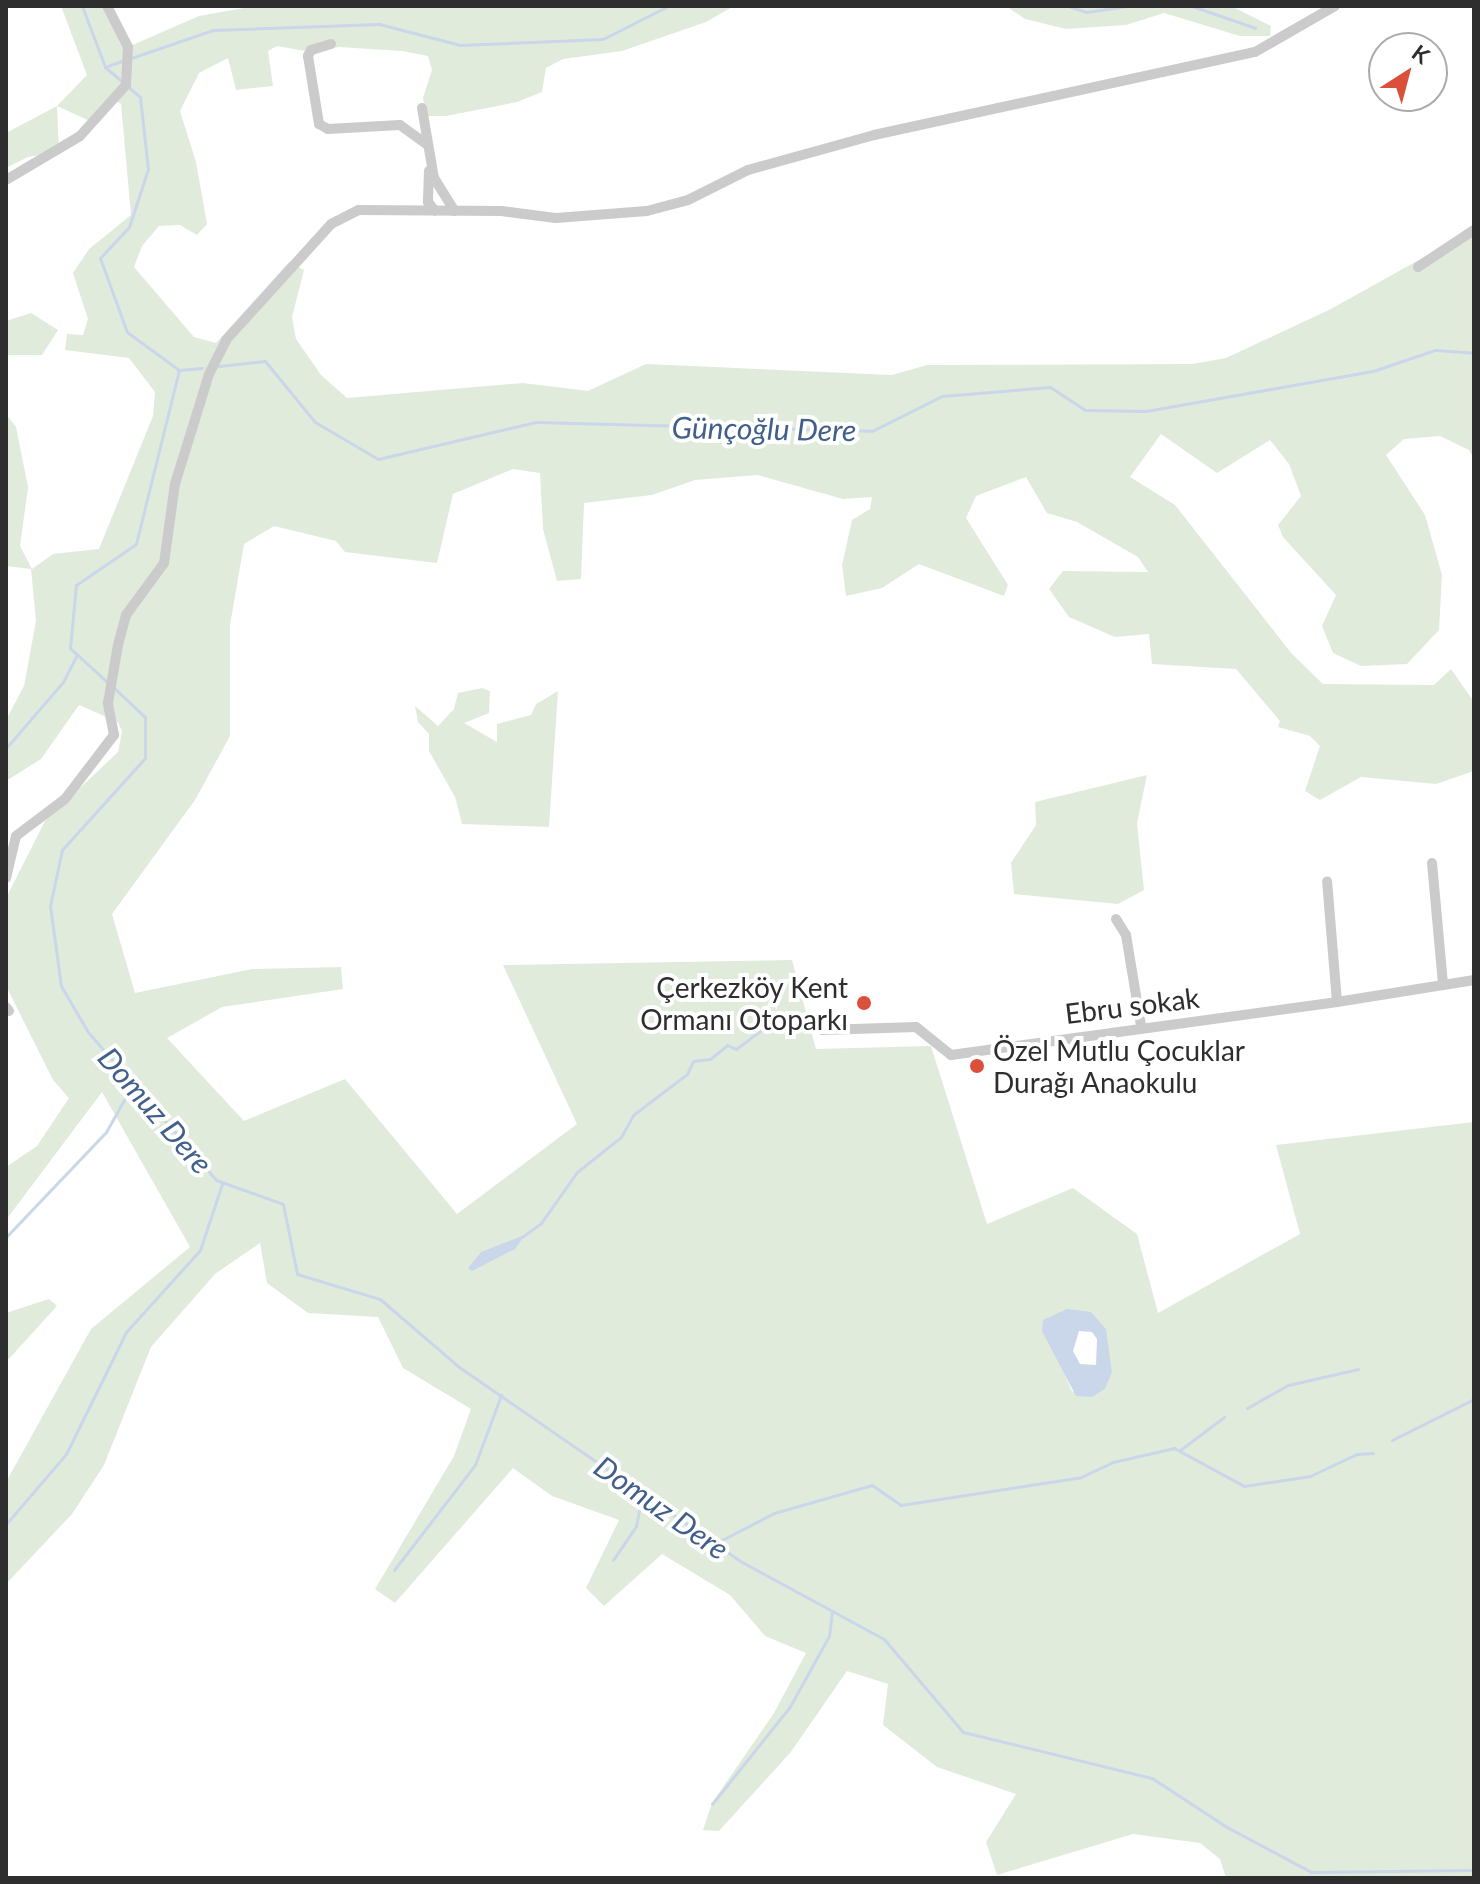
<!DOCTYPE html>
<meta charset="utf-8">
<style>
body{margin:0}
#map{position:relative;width:1480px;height:1884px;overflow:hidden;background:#fff;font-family:Lato,sans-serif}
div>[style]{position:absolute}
.green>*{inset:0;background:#e1ebdc}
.water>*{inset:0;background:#cad6e9}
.stream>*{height:3px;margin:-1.5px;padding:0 1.5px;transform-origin:1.5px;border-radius:1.5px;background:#cad6e9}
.street>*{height:10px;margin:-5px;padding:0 5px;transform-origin:5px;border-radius:5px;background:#cbcbcb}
.dots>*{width:22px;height:22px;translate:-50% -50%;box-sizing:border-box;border:4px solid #fff;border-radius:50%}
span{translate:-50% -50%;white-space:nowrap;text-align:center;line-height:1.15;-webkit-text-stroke:8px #fff;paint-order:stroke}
.poi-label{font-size:28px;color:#2e2e2e}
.right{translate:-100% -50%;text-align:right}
.left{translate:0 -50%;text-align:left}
.street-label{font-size:28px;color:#2e2e2e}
.water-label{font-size:30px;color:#415f8b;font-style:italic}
.frame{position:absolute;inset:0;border:8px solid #2e2e2e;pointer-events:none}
.north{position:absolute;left:1368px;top:32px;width:80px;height:80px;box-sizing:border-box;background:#fff;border:2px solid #ababab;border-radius:50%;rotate:36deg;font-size:22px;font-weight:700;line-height:32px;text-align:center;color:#2e2e2e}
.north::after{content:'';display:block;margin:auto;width:28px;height:36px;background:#da503b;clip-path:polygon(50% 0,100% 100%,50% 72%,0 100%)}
</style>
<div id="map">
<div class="green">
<i style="clip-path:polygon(evenodd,61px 6px,108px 6px,128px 47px,199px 16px,255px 6px,734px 6px,706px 22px,622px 51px,563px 59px,546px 68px,542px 92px,517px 102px,446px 116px,426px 116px,423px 98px,432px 70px,428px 56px,402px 51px,339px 47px,311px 52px,277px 46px,268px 51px,273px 86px,236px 90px,228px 58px,199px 73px,180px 111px,196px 162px,207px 224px,197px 235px,180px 225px,159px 226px,142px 246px,134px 267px,194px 337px,216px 343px,289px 262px,304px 270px,292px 317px,296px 339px,321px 375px,347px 398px,523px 383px,588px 391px,646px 364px,892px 375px,927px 365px,1192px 364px,1226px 358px,1331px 309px,1474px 229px,1474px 459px,1469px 450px,1440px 436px,1404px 439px,1386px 455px,1425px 515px,1442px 575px,1439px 630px,1407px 664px,1361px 666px,1333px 653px,1322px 626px,1336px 595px,1283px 537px,1278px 525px,1301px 496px,1289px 464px,1270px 440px,1217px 473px,1161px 434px,1130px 477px,1175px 505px,1292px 654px,1323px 684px,1434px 685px,1451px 669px,1474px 702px,1474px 771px,1436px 784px,1361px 777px,1320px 800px,1305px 791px,1320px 746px,1310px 736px,1278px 727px,1280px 721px,1236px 669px,1152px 664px,1149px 634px,1115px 637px,1069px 617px,1049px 589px,1063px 571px,1148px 572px,1138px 557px,1077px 522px,1047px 513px,1026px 477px,976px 496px,966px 518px,1008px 585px,1004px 596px,919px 564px,882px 588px,846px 596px,842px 565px,852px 520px,870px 509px,872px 497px,843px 499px,758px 475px,695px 480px,652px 495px,584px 503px,581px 579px,557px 581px,543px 529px,540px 473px,513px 469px,453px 494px,437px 563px,345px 552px,336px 541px,274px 526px,244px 544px,230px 625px,230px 736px,195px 800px,112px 914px,135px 993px,252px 969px,341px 967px,343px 989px,222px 1007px,167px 1038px,244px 1121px,345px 1079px,457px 1214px,577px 1124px,503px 965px,792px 960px,816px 1049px,931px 1046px,987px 1224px,1073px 1188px,1137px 1234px,1158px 1313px,1300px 1234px,1276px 1145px,1474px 1122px,1474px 1878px,1226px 1878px,1220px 1859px,1200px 1843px,1133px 1834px,997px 1875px,986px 1842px,1016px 1794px,937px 1767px,883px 1725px,888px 1684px,847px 1671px,790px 1753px,719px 1831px,703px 1830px,712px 1803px,774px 1713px,806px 1653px,765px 1636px,730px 1595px,662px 1554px,604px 1606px,586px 1588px,619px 1520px,552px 1496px,513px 1468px,395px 1603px,375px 1589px,454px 1456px,471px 1409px,403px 1368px,378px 1317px,308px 1313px,267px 1283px,260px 1243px,215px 1274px,151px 1347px,104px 1465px,72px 1514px,6px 1584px,6px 1482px,91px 1329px,190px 1247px,102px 1092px,6px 1220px,6px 1167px,37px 1146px,69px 1098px,53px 1080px,6px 986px,6px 898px,45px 821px,118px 752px,122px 731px,118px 722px,79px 705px,41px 759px,6px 781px,6px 720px,24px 686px,36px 621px,31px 569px,6px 566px,6px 414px,16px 427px,28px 487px,20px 546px,32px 569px,53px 554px,99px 549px,153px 416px,155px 392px,129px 358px,65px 350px,67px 334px,83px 335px,88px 319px,73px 273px,89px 249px,131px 215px,121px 104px,113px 99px,92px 122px,57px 106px,59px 152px,28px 157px,6px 168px,6px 133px,57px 106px,87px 75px,61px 6px,1091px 1312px,1112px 1373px,1105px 1389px,1091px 1397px,1072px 1391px,1058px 1359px,1091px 1312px)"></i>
<i style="clip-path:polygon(1006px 6px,1231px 6px,1271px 26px,1270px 36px,1240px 36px,1164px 13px,1126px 25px,1066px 29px,1025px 19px)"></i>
<i style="clip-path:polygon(31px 313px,58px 330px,42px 355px,6px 355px,6px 321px)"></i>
<i style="clip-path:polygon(482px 688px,490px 691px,489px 713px,464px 723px,497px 742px,497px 724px,531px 715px,536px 704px,558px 691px,549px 827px,462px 824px,455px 797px,429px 751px,429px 734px,418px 722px,415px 706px,438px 726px,454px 709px,458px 693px)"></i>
<i style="clip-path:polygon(1147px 775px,1137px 823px,1144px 890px,1118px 904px,1014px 894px,1011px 863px,1036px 825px,1035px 802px)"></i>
<i style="clip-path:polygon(49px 1299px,57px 1306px,6px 1362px,6px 1313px)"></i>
</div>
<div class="water">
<i style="clip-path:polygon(525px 1235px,515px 1249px,472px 1271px,468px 1268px,481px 1252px)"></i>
<i style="clip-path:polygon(evenodd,1067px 1309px,1091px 1312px,1106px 1329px,1112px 1373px,1105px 1389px,1092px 1397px,1076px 1396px,1042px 1331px,1043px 1320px,1067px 1309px,1079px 1331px,1092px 1332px,1097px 1339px,1096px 1365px,1080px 1364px,1073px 1351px,1079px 1331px)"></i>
</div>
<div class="stream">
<i style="left:82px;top:6px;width:65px;rotate:69.3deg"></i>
<i style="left:105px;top:67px;width:46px;rotate:40.6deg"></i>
<i style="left:140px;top:97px;width:72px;rotate:83.7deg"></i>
<i style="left:148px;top:169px;width:61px;rotate:108.1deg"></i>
<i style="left:129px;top:227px;width:42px;rotate:133.1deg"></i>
<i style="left:100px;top:258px;width:79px;rotate:70deg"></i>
<i style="left:127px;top:332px;width:64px;rotate:36.2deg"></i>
<i style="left:179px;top:370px;width:179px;rotate:103.9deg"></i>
<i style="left:136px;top:544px;width:73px;rotate:145.7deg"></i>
<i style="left:76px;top:585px;width:63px;rotate:95.4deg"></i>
<i style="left:70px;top:648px;width:52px;rotate:42.6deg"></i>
<i style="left:1068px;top:6px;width:19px;rotate:18deg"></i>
<i style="left:1086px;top:12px;width:42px;rotate:-8.1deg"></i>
<i style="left:1192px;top:6px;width:67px;rotate:19.2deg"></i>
<i style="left:131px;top:58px;width:87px;rotate:-18.9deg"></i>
<i style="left:213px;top:30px;width:166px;rotate:-2.1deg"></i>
<i style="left:379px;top:24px;width:84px;rotate:14.5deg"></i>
<i style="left:460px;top:45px;width:143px;rotate:-2.4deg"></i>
<i style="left:603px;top:39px;width:73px;rotate:-26.9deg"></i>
<i style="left:105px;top:67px;width:20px;rotate:-20deg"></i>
<i style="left:219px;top:366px;width:46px;rotate:-6.2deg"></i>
<i style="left:265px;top:361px;width:79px;rotate:50.7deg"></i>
<i style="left:315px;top:422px;width:73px;rotate:30.4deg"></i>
<i style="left:378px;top:459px;width:162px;rotate:-13.2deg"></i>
<i style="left:536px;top:422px;width:336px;rotate:1.5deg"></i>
<i style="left:872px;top:431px;width:78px;rotate:-26.6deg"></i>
<i style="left:942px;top:396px;width:108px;rotate:-4.8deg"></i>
<i style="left:1050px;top:387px;width:42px;rotate:33.3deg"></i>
<i style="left:1085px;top:410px;width:61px;rotate:0.9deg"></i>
<i style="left:1146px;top:411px;width:230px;rotate:-10deg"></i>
<i style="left:1373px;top:371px;width:65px;rotate:-18.7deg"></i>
<i style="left:1435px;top:350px;width:39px;rotate:4deg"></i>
<i style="left:179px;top:370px;width:23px;rotate:-5deg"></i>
<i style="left:114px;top:688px;width:42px;rotate:43.1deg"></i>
<i style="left:145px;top:717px;width:41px;rotate:90deg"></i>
<i style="left:145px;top:758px;width:124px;rotate:132.1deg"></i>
<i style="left:62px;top:850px;width:57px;rotate:102.1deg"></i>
<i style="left:50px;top:906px;width:81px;rotate:82.2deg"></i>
<i style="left:61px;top:986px;width:53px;rotate:59.6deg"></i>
<i style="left:88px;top:1032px;width:196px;rotate:49.1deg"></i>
<i style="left:216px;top:1180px;width:71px;rotate:19.7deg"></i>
<i style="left:283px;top:1204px;width:71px;rotate:78.7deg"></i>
<i style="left:297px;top:1274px;width:87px;rotate:16.8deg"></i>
<i style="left:380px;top:1299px;width:104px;rotate:40.7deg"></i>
<i style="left:459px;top:1367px;width:344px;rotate:34.6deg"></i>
<i style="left:742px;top:1562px;width:162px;rotate:28.5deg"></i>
<i style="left:884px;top:1639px;width:122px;rotate:49.7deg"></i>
<i style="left:963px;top:1732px;width:195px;rotate:13.7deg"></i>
<i style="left:1152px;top:1778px;width:87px;rotate:33.3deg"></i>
<i style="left:1225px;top:1826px;width:98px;rotate:28.1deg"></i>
<i style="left:1311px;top:1872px;width:163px;rotate:-0.7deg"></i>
<i style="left:6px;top:748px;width:87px;rotate:-49.2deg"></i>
<i style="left:63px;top:682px;width:31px;rotate:-63deg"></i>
<i style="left:6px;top:1237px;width:145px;rotate:-46.4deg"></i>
<i style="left:106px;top:1132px;width:55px;rotate:-60.6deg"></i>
<i style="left:522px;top:1237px;width:24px;rotate:-36deg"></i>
<i style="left:541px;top:1223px;width:62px;rotate:-54.8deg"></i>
<i style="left:577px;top:1172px;width:56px;rotate:-38.5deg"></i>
<i style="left:621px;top:1137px;width:25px;rotate:-61deg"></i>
<i style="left:633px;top:1115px;width:68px;rotate:-37.2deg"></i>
<i style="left:687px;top:1074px;width:14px;rotate:-65deg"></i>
<i style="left:693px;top:1061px;width:17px;rotate:-7deg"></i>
<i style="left:710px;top:1059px;width:22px;rotate:-39deg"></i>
<i style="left:727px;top:1045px;width:10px;rotate:24deg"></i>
<i style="left:736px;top:1049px;width:31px;rotate:-37deg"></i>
<i style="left:1247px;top:1408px;width:47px;rotate:-29.3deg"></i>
<i style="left:1288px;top:1385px;width:72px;rotate:-12.9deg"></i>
<i style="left:1392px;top:1440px;width:92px;rotate:-26.6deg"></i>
<i style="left:1180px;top:1450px;width:55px;rotate:-36.9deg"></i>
<i style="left:6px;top:1524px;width:92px;rotate:-49.4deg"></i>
<i style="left:66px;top:1454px;width:136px;rotate:-63.8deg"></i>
<i style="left:126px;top:1332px;width:110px;rotate:-47.9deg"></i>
<i style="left:200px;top:1250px;width:70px;rotate:-71.6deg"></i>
<i style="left:716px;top:1543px;width:65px;rotate:-27.3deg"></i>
<i style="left:774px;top:1513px;width:102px;rotate:-15.9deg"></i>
<i style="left:872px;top:1485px;width:35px;rotate:35deg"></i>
<i style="left:901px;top:1505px;width:182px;rotate:-8.8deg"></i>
<i style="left:1081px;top:1477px;width:35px;rotate:-25deg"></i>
<i style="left:1113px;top:1462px;width:63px;rotate:-12.9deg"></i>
<i style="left:1174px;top:1448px;width:80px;rotate:28.5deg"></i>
<i style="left:1244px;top:1486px;width:67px;rotate:-8.6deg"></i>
<i style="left:1310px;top:1476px;width:52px;rotate:-25.1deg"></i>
<i style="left:1357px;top:1454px;width:16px;rotate:-4deg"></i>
<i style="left:613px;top:1560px;width:41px;rotate:-55.9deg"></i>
<i style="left:636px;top:1526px;width:36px;rotate:-79deg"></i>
<i style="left:394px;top:1570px;width:133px;rotate:-52.4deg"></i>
<i style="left:475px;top:1465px;width:75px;rotate:-69.6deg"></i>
<i style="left:712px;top:1804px;width:123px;rotate:-51.3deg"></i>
<i style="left:789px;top:1708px;width:82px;rotate:-60.9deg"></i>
<i style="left:829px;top:1636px;width:25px;rotate:-83deg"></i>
</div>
<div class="street">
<i style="left:331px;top:44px;width:21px;rotate:163deg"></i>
<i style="left:311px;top:50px;width:7px;rotate:117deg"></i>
<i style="left:308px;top:56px;width:69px;rotate:80.8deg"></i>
<i style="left:319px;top:124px;width:10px;rotate:29deg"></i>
<i style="left:328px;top:129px;width:72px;rotate:-3.2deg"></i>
<i style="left:400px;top:125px;width:32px;rotate:36deg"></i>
<i style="left:422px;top:108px;width:71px;rotate:80.3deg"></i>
<i style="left:434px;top:178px;width:39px;rotate:58deg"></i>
<i style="left:429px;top:171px;width:31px;rotate:92deg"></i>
<i style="left:428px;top:202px;width:11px;rotate:52deg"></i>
<i style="left:6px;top:180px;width:86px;rotate:-30.7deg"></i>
<i style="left:80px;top:136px;width:69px;rotate:-48deg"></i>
<i style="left:126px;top:85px;width:38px;rotate:-87deg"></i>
<i style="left:128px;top:47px;width:46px;rotate:-117.1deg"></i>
<i style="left:1418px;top:267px;width:67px;rotate:-33.5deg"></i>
<i style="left:1432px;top:863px;width:122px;rotate:84.8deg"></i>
<i style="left:6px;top:878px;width:43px;rotate:-76.6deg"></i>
<i style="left:16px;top:836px;width:61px;rotate:-37.1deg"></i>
<i style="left:65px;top:799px;width:81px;rotate:-52.6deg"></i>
<i style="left:114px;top:735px;width:33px;rotate:-101deg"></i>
<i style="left:108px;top:703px;width:59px;rotate:-80.2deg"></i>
<i style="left:118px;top:645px;width:31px;rotate:-75deg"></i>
<i style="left:126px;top:615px;width:64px;rotate:-53.8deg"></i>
<i style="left:164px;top:563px;width:80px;rotate:-82.1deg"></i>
<i style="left:175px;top:484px;width:115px;rotate:-72.8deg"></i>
<i style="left:209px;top:374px;width:38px;rotate:-63deg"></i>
<i style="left:226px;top:340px;width:156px;rotate:-47.8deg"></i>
<i style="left:331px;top:224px;width:31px;rotate:-27deg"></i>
<i style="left:359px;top:210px;width:142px;rotate:0.4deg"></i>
<i style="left:501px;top:211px;width:55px;rotate:7.3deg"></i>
<i style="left:556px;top:218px;width:91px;rotate:-4.4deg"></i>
<i style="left:647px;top:211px;width:42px;rotate:-15deg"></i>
<i style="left:688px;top:200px;width:67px;rotate:-26.6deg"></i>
<i style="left:748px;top:170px;width:131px;rotate:-15.5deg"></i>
<i style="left:874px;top:135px;width:390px;rotate:-12.3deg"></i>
<i style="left:1255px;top:52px;width:92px;rotate:-29.9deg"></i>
<i style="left:1116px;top:919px;width:19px;rotate:58deg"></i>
<i style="left:1126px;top:935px;width:92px;rotate:80.6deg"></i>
<i style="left:1337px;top:1002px;width:139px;rotate:-9.1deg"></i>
<i style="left:6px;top:1007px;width:5px;rotate:53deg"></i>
<i style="left:822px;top:1030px;width:94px;rotate:-1.8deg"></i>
<i style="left:916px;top:1027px;width:45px;rotate:38.7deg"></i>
<i style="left:951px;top:1055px;width:390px;rotate:-7.8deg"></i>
<i style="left:1337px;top:1002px;width:121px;rotate:-94.7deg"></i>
</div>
<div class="dots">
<i style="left:864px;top:1003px;background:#da503b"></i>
<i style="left:977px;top:1066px;background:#da503b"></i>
</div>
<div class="poi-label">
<span class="right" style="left:848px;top:1003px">Çerkezköy Kent<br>Ormanı Otoparkı</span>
<span class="left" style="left:993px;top:1066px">Özel Mutlu Çocuklar<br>Durağı Anaokulu</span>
</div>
<div class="street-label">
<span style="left:1132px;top:1005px;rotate:-7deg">Ebru sokak</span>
</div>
<div class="water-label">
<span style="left:764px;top:428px;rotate:1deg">Günçoğlu Dere</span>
<span style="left:156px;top:1110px;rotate:49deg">Domuz Dere</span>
<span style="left:662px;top:1507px;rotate:35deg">Domuz Dere</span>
</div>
<div class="frame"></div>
<div class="north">K</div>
</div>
